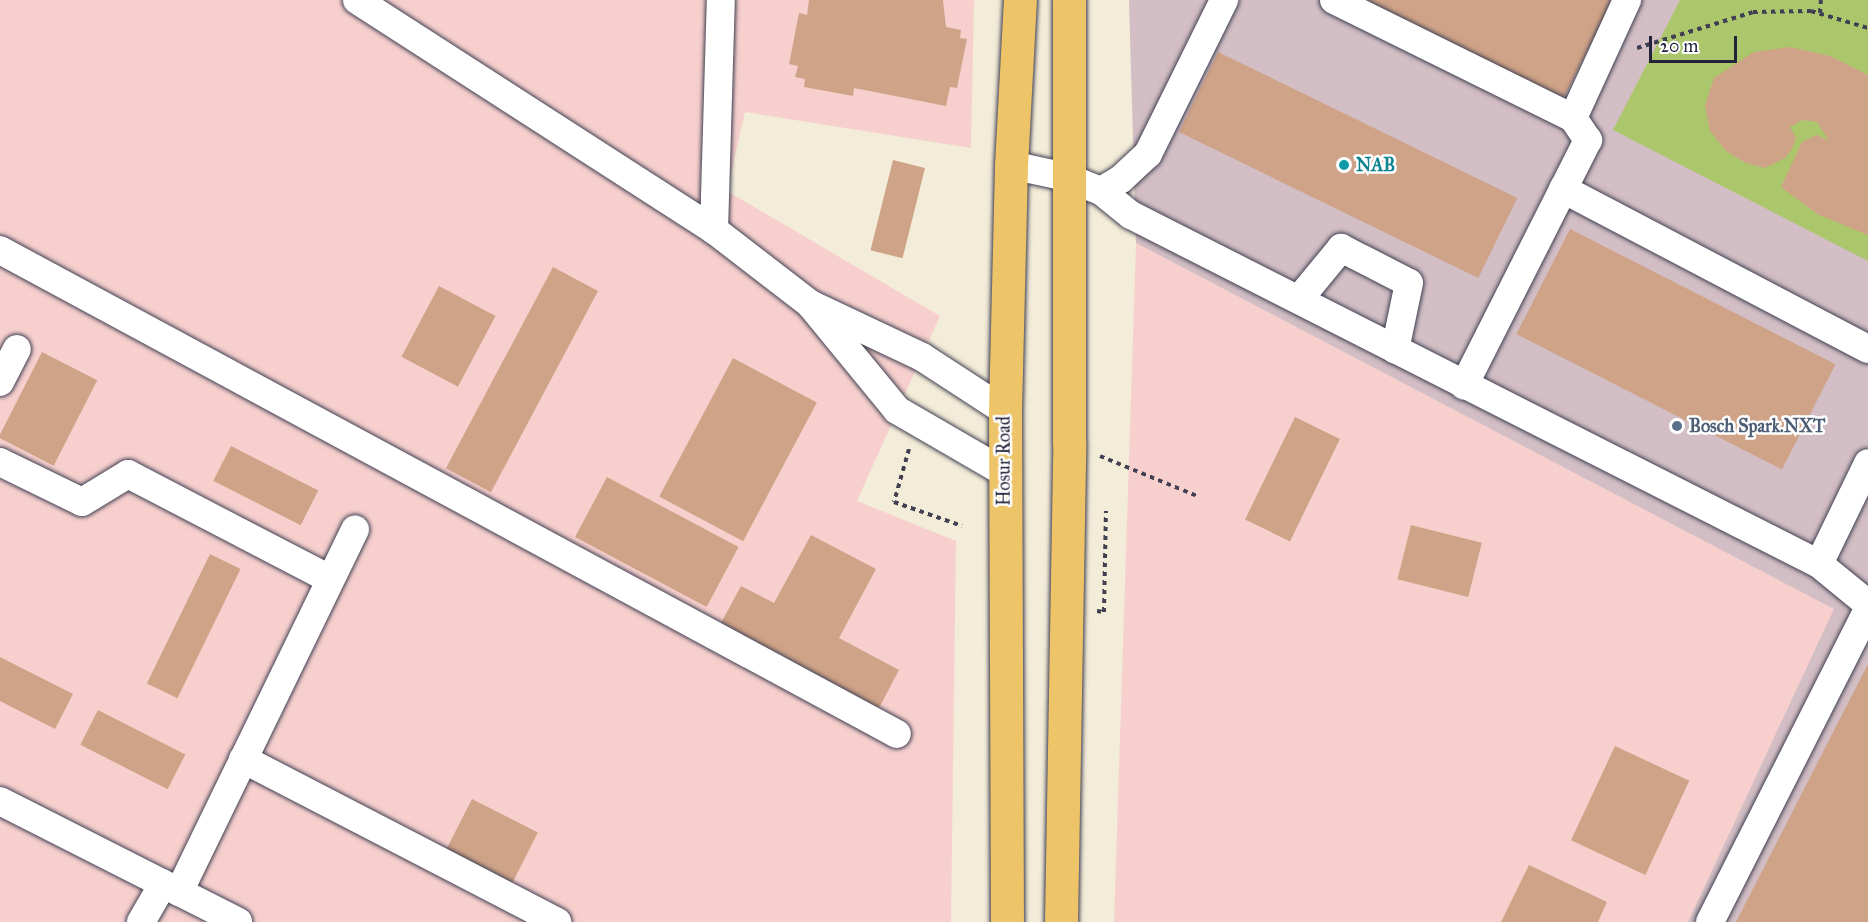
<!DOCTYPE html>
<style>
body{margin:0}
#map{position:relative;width:1868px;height:922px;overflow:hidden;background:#f3ecd8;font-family:"IM FELL Great Primer",serif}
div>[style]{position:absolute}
.built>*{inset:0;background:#f7d0ce}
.industrial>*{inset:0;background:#d2bec4}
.green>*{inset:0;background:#acc66c}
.building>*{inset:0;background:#cfa387;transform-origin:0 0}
.path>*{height:4px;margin-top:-2px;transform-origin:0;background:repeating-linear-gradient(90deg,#414053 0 4.5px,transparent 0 9px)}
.roads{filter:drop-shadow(0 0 2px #414053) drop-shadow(0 0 2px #414053)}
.minor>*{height:28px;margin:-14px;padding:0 14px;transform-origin:14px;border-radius:14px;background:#fff}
.major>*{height:33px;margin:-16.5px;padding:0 16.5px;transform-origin:16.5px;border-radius:16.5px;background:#eec469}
.dots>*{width:16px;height:16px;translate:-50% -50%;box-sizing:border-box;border:3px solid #fff;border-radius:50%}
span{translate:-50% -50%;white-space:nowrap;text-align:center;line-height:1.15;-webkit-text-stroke:5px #fff;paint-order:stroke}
.culture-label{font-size:18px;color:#0d838f;font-weight:700}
.left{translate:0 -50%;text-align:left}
.service-label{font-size:18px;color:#4e5e75;font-weight:700}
.street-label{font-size:18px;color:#22223b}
.scale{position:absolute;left:1649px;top:36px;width:88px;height:27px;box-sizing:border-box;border:3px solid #22223b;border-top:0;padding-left:8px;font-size:18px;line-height:21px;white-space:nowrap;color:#22223b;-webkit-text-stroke:4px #fff;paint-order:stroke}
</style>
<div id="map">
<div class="built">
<i style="clip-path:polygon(0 0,974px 0,971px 148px,745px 112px,727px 191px,940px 316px,857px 501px,956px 541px,951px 922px,0 922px)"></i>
<i style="clip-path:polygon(1136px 243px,1835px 609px,1688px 922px,1114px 922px)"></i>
</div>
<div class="industrial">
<i style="clip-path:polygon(1129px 0,1868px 0,1868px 922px,1688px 922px,1834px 609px,1136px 243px)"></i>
</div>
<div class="green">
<i style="clip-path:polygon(1680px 0,1868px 0,1868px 261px,1613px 130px)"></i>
</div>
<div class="building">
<i style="clip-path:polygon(809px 0,943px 0,946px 27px,961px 30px,960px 38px,967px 39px,957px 88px,950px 87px,946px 106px,854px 88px,853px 96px,804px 87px,805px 79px,795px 77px,798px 66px,789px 64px,799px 13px,807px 15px)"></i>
<i style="clip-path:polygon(1360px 0,1613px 0,1562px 101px)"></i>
<i style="clip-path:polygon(1790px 47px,1830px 56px,1868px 75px,1868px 235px,1817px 214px,1781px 187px,1802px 142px,1817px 135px,1829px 141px,1817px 122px,1802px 120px,1790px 127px,1796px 138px,1792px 149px,1785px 158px,1765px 168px,1746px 163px,1726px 151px,1710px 131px,1705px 105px,1714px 78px,1754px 52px)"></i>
<i style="left:1218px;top:52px;width:333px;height:89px;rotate:26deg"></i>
<i style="left:893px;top:160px;width:33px;height:93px;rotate:14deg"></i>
<i style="left:1570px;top:229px;width:298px;height:118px;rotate:27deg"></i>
<i style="left:553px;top:267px;width:51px;height:228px;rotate:28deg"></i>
<i style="left:439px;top:286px;width:64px;height:80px;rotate:28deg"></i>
<i style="left:42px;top:352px;width:62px;height:96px;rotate:27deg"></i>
<i style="left:733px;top:358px;width:95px;height:157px;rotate:28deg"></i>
<i style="left:1295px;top:417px;width:50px;height:114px;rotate:26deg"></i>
<i style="left:231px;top:446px;width:98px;height:39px;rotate:27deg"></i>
<i style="left:607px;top:477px;width:149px;height:68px;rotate:28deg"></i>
<i style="left:1411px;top:525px;width:73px;height:56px;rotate:14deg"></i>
<i style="clip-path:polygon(811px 535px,876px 569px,839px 638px,899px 670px,879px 708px,721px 623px,741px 586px,774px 603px)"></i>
<i style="left:210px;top:554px;width:34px;height:144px;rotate:26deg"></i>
<i style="clip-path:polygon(0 657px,73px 694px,55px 729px,0 701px)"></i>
<i style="clip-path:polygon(1868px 664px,1868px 922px,1736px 922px)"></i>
<i style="left:98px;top:710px;width:98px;height:39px;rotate:27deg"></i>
<i style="left:1615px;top:746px;width:82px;height:104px;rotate:25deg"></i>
<i style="left:472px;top:799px;width:74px;height:61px;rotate:27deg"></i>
<i style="clip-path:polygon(1529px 865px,1607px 902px,1598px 922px,1501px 922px)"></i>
</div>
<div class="path">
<i style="left:1820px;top:13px;width:13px;rotate:-86deg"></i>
<i style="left:1637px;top:48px;width:121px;rotate:-17.2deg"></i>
<i style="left:1753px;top:12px;width:58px;rotate:-1deg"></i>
<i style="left:1811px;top:11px;width:59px;rotate:16.6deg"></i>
<i style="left:909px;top:449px;width:55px;rotate:105.8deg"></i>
<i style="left:894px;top:502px;width:72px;rotate:19.4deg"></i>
<i style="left:1100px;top:456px;width:105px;rotate:22.4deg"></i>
<i style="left:1097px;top:611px;width:7px;rotate:8deg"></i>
<i style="left:1104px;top:612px;width:101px;rotate:-88.9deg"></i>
</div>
<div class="roads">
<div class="minor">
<i style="left:357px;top:0;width:425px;rotate:32.8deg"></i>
<i style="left:714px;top:230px;width:121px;rotate:37.6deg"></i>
<i style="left:1334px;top:0;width:267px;rotate:26.3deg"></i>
<i style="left:1573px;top:118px;width:27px;rotate:56deg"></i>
<i style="left:1588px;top:140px;width:275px;rotate:116.8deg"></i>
<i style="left:1573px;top:118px;width:130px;rotate:-65.4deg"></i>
<i style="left:1011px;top:165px;width:56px;rotate:12.3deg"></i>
<i style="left:1066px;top:177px;width:38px;rotate:22deg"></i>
<i style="left:1101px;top:191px;width:23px;rotate:-31deg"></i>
<i style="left:1121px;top:179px;width:37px;rotate:-43deg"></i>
<i style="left:1148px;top:154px;width:172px;rotate:-63.7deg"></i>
<i style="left:1563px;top:189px;width:344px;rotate:27.7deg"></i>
<i style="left:1101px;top:191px;width:38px;rotate:39deg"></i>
<i style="left:1131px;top:215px;width:771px;rotate:26.9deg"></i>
<i style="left:1819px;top:564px;width:63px;rotate:39.2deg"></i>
<i style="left:714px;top:230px;width:230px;rotate:-88.3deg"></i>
<i style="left:0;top:250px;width:1019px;rotate:28.35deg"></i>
<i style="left:1300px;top:298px;width:65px;rotate:-50.6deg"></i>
<i style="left:1341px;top:248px;width:76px;rotate:27.2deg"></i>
<i style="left:1409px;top:283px;width:68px;rotate:101.8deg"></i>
<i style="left:0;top:382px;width:37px;rotate:-63deg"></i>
<i style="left:0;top:462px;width:91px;rotate:26deg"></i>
<i style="left:82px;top:502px;width:54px;rotate:-31.3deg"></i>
<i style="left:128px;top:474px;width:228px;rotate:27.5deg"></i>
<i style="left:1004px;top:472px;width:124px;rotate:-149.9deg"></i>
<i style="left:897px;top:410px;width:137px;rotate:-129.4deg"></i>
<i style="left:810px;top:304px;width:124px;rotate:25.3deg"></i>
<i style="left:922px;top:357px;width:99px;rotate:33deg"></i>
<i style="left:1819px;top:564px;width:112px;rotate:-64.1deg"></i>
<i style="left:243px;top:759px;width:354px;rotate:27.4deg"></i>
<i style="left:0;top:801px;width:267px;rotate:26.9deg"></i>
<i style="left:179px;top:892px;width:403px;rotate:-64.1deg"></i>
<i style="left:141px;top:922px;width:44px;rotate:-59.9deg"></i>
<i style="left:1710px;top:922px;width:351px;rotate:-63.2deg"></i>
</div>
<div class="major">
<i style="left:1007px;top:922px;width:511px;rotate:-90.22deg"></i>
<i style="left:1005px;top:411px;width:246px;rotate:-88.6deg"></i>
<i style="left:1011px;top:165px;width:165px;rotate:-86.9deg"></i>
<i style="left:1061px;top:922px;width:479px;rotate:-89deg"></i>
<i style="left:1069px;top:443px;width:443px;rotate:-90deg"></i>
</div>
</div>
<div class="dots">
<i style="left:1344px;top:165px;background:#0f9aa8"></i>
<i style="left:1677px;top:426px;background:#5c6f8a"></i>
</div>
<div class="culture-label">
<span class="left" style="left:1356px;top:165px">NAB</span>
</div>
<div class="service-label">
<span class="left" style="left:1689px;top:426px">Bosch Spark.NXT</span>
</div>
<div class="street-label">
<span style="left:1004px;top:461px;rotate:-90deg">Hosur Road</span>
</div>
<div class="scale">20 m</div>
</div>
